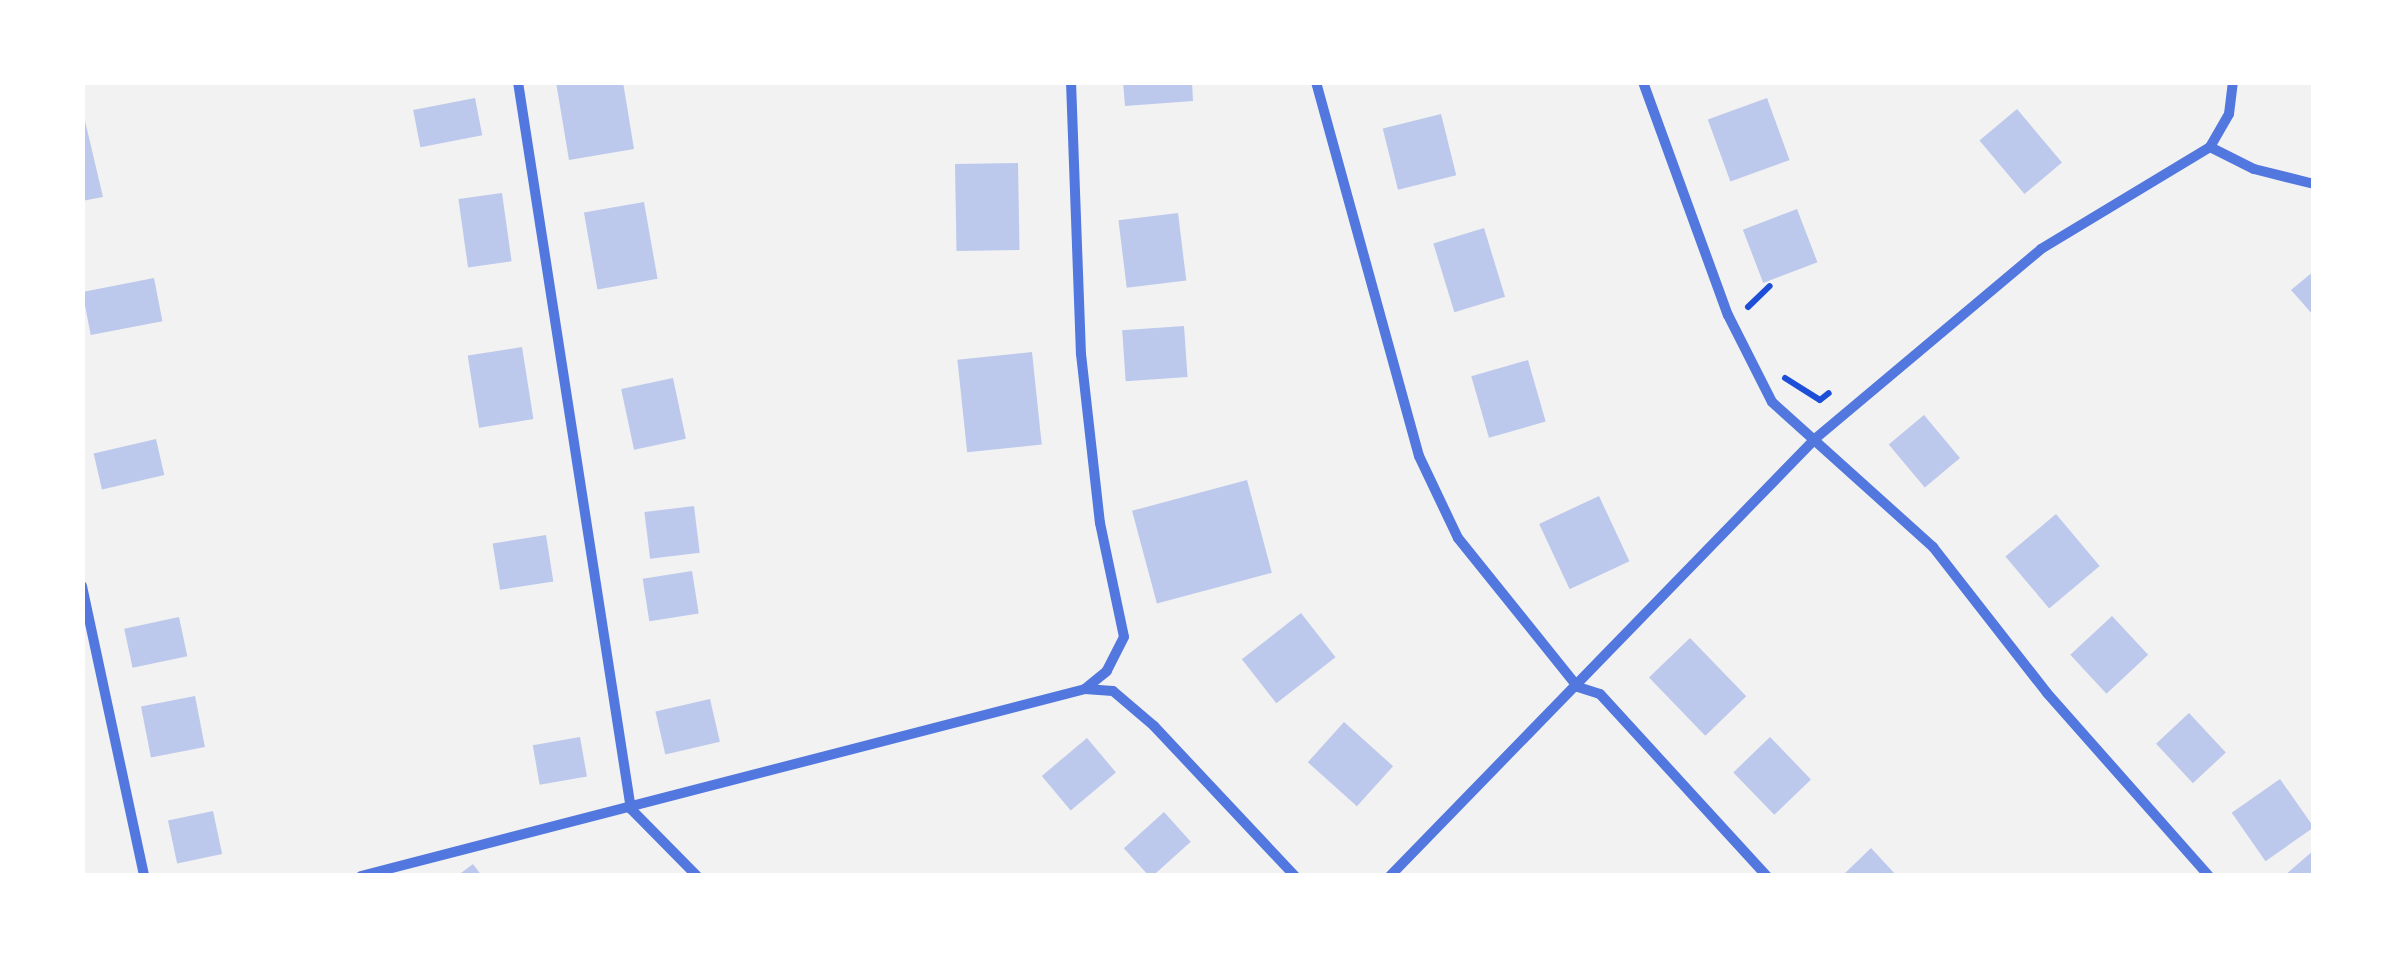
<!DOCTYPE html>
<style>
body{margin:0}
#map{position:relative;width:2396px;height:958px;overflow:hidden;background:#f2f2f2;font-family:"Alegreya Sans",sans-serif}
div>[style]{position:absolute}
.building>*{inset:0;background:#bdc9ec;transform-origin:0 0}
.path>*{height:6px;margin:-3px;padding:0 3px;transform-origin:3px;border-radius:3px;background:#1d4ed8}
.minor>*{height:10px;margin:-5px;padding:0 5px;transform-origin:5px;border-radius:5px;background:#5277de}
span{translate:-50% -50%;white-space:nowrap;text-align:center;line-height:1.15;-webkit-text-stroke:9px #fff;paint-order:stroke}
.frame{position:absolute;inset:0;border:85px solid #fff;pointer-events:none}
</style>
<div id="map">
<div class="building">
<i style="clip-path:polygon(556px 82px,623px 82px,634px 149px,569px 160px)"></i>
<i style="clip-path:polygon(1123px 82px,1192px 82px,1193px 101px,1125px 106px)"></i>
<i style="left:475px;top:98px;width:38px;height:63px;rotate:79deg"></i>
<i style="left:1767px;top:98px;width:66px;height:63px;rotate:70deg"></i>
<i style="clip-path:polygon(82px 108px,103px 197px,82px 201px)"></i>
<i style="left:2017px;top:109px;width:70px;height:49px;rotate:50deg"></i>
<i style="left:1441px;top:114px;width:63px;height:60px;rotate:76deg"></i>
<i style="left:1018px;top:163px;width:87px;height:63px;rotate:89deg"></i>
<i style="left:502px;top:193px;width:69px;height:44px;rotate:82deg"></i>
<i style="left:644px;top:202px;width:78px;height:61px;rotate:80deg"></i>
<i style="left:1797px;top:209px;width:57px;height:58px;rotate:69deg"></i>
<i style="left:1178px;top:213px;width:68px;height:60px;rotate:83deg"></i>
<i style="left:1484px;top:228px;width:72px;height:53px;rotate:73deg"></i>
<i style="clip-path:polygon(2314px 271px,2314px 316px,2291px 290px)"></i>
<i style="left:154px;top:278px;width:44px;height:73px;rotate:79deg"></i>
<i style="left:1184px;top:326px;width:51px;height:62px;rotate:86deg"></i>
<i style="left:522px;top:347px;width:73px;height:55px;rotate:81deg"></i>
<i style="left:1032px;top:352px;width:93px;height:75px;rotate:84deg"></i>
<i style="left:1528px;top:360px;width:64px;height:59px;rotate:74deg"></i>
<i style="left:673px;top:378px;width:62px;height:53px;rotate:78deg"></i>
<i style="left:1924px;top:415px;width:56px;height:46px;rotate:50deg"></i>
<i style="left:156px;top:439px;width:37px;height:64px;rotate:77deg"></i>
<i style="left:1247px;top:480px;width:96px;height:119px;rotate:75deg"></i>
<i style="left:1599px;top:496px;width:72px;height:66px;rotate:65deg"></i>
<i style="left:694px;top:506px;width:47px;height:50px;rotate:83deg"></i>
<i style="left:2056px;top:514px;width:68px;height:66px;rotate:50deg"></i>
<i style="left:546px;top:535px;width:47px;height:54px;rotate:81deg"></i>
<i style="left:692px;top:571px;width:43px;height:50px;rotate:81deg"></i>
<i style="left:1301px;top:613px;width:56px;height:75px;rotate:52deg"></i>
<i style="left:2112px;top:616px;width:53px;height:57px;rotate:47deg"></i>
<i style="left:179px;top:617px;width:40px;height:56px;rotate:78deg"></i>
<i style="left:1690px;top:638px;width:81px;height:57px;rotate:46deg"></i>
<i style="left:195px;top:696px;width:52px;height:55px;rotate:79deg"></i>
<i style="left:710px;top:699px;width:44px;height:56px;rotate:77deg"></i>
<i style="left:2189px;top:713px;width:54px;height:45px;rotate:47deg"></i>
<i style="left:1344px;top:722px;width:66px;height:54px;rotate:42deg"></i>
<i style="left:580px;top:737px;width:40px;height:48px;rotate:80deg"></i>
<i style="left:1770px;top:737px;width:59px;height:51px;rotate:46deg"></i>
<i style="left:1087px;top:738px;width:45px;height:59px;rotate:50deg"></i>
<i style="left:2280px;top:779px;width:59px;height:59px;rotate:55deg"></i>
<i style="left:213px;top:811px;width:44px;height:46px;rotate:78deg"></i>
<i style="left:1164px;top:812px;width:40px;height:54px;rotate:48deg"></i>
<i style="clip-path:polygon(1871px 848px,1897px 876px,1842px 876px)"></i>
<i style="clip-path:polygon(2314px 850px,2314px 876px,2284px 876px)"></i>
<i style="clip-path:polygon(473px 864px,482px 876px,457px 876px)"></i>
</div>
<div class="path">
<i style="left:1748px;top:307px;width:30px;rotate:-44deg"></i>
<i style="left:1785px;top:378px;width:41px;rotate:32.2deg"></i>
<i style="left:1820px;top:400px;width:11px;rotate:-38deg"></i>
</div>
<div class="minor">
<i style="left:518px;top:82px;width:736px;rotate:81.17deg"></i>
<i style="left:631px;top:809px;width:94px;rotate:45.4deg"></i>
<i style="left:1071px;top:82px;width:272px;rotate:87.9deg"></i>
<i style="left:1081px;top:354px;width:170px;rotate:83.6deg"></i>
<i style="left:1100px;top:523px;width:116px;rotate:78.1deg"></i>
<i style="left:1124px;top:637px;width:38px;rotate:117deg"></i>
<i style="left:1107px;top:671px;width:28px;rotate:141deg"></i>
<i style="left:1085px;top:689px;width:28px;rotate:4deg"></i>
<i style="left:1113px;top:691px;width:54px;rotate:40.5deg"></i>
<i style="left:1154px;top:726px;width:206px;rotate:46.8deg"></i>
<i style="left:1316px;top:82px;width:388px;rotate:74.6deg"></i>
<i style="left:1419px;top:456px;width:91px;rotate:64.6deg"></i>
<i style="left:1458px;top:538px;width:191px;rotate:51.2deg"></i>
<i style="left:1578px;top:687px;width:23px;rotate:18deg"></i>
<i style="left:1600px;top:694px;width:247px;rotate:47.5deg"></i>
<i style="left:1643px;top:82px;width:248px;rotate:70deg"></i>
<i style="left:1728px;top:315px;width:97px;rotate:63.2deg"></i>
<i style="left:1772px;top:402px;width:217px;rotate:42deg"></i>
<i style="left:1933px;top:547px;width:185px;rotate:52deg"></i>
<i style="left:2047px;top:693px;width:244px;rotate:48.5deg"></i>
<i style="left:2210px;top:147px;width:38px;rotate:-60deg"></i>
<i style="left:2229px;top:114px;width:32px;rotate:-83deg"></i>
<i style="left:82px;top:586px;width:297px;rotate:77.9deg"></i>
<i style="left:361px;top:876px;width:748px;rotate:-14.48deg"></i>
<i style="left:1390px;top:876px;width:611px;rotate:-45.8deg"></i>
<i style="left:1816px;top:438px;width:294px;rotate:-40deg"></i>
<i style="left:2041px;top:249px;width:197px;rotate:-31.1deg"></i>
<i style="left:2210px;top:147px;width:49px;rotate:26.6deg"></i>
<i style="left:2254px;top:169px;width:62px;rotate:14deg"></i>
</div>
<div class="frame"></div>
</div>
